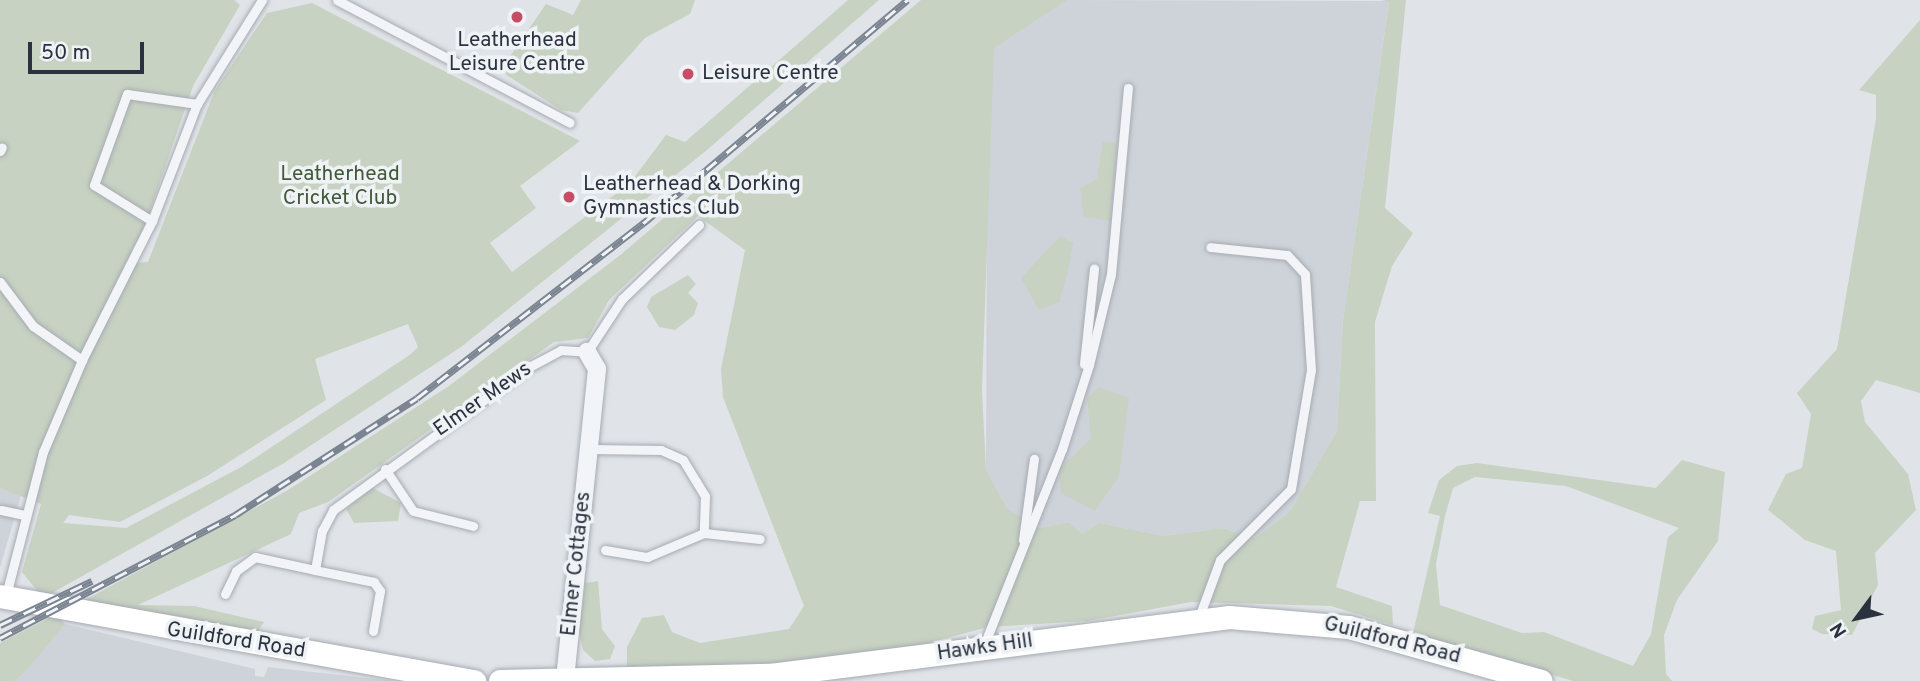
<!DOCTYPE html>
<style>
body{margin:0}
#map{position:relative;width:1920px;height:681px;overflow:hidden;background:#e0e4e8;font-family:Overpass,sans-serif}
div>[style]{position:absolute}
.built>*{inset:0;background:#ced3da}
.green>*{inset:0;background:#c7d2c2}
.roads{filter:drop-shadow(0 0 2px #a6abb2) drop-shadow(0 0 2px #a6abb2)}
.lane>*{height:9px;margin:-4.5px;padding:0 4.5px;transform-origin:4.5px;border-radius:4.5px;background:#f3f4f7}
.street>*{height:18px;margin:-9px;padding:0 9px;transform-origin:9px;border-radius:9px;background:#f3f4f7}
.secondary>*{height:23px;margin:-11.5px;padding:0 11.5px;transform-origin:11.5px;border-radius:11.5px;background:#fff}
.rail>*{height:7px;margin-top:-3.5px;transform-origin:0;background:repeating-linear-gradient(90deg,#f0f3f6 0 13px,#7b8491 0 26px);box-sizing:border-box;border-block:2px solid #7b8491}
.dots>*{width:19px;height:19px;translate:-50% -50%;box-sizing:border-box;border:4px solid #f0f3f6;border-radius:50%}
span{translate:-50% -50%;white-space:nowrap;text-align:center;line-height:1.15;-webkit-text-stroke:7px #f0f3f6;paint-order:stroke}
.poi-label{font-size:21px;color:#2a323f}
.left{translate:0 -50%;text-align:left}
.park-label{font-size:21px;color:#405938}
.street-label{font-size:21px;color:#2a323f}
.north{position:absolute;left:1822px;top:583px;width:70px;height:70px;-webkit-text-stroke:5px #f0f3f6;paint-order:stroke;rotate:237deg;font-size:19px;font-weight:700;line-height:28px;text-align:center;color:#2a323f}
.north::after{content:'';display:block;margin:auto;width:24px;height:32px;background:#2a323f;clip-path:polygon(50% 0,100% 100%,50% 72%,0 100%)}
.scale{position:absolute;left:28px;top:42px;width:116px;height:32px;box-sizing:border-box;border:4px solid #2a323f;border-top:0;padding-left:9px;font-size:21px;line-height:24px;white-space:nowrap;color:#2a323f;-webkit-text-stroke:5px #f0f3f6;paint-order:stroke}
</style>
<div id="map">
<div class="built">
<i style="clip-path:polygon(1067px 0,1389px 1px,1343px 320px,1337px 431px,1290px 511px,1255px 538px,1222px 528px,1164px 536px,1100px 523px,1082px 535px,1069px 522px,1039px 528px,1007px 508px,986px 470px,987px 189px,956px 172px,954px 12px)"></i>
<i style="clip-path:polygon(0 488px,21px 495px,0 568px)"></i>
<i style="clip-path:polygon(65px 624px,255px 669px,255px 676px,264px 677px,268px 667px,394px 681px,15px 681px)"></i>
</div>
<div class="green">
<i style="clip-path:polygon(evenodd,0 0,234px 0,240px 5px,193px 86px,132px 263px,148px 262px,215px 90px,267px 13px,312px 3px,580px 141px,520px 186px,536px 208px,490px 243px,512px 272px,630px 183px,666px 135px,685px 142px,848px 0,879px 0,707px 150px,461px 347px,284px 463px,43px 598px,22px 572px,41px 504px,0 488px,0 0,408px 324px,418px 347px,411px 354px,243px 466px,126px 528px,63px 523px,69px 515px,120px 522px,207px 476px,326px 400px,315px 359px,408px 324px)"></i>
<i style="clip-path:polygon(581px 0,695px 0,690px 14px,645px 38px,578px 113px,561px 110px,500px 71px,546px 4px,573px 15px)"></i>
<i style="clip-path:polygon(921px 0,1067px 0,994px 48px,982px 390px,986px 470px,1007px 508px,1039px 528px,1069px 522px,1082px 534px,1100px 523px,1164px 536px,1222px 528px,1255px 538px,1290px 511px,1337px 431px,1343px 320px,1389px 2px,1382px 0,1406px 0,1385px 208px,1413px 233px,1392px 266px,1375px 322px,1376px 501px,1360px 501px,1336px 587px,1392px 606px,1393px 625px,1331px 606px,1191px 602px,1088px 621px,988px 627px,857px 662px,627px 669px,627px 647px,642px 618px,664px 615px,672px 632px,700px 643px,789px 629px,804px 606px,723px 397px,721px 369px,745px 250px,698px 216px,609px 300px,588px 338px,554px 342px,328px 502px,299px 513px,291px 534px,138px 605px,194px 606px,264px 622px,258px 631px,83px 601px,288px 490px,449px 386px,619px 256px)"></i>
<i style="clip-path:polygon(1920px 20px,1920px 393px,1876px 380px,1861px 401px,1865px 422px,1908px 474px,1916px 510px,1875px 553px,1878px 585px,1852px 635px,1822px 634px,1812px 629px,1815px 616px,1841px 610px,1836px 551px,1805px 540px,1768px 510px,1786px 474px,1802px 468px,1811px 414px,1797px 393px,1837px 349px,1876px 119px,1876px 95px,1859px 90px)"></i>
<i style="clip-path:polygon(1103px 142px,1117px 143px,1110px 221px,1084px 217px,1080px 188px,1097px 179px)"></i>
<i style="clip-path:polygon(1060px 236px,1073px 243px,1068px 271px,1059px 302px,1039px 310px,1021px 278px)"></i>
<i style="clip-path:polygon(688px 275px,696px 284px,688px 293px,698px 303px,694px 315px,675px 330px,659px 327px,647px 307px,651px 297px)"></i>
<i style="clip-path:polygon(1099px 387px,1129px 398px,1119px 476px,1095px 511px,1061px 493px,1059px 469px,1091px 439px,1087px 398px)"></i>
<i style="clip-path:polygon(evenodd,1682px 460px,1725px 472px,1718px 541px,1677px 600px,1664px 635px,1666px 674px,1672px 681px,1573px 681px,1413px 633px,1440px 516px,1428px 513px,1439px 480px,1457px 466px,1477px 463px,1656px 488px,1682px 460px,1475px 477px,1566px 486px,1679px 528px,1668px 537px,1651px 634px,1633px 666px,1544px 632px,1522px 633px,1440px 605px,1436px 564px,1445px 516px,1453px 488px,1475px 477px)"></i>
<i style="clip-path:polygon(371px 487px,401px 503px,398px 521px,354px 523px,346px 509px)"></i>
<i style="clip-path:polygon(598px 581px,602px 629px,615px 646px,610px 659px,595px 661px,583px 650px,579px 630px,585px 583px)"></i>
<i style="clip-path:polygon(56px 614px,65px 624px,30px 666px,15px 681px,0 681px,0 643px)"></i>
</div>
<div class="roads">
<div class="lane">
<i style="left:337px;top:0;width:263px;rotate:27.8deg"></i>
<i style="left:0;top:151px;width:4px;rotate:-63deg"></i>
<i style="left:152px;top:221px;width:68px;rotate:-148.2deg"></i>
<i style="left:94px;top:185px;width:97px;rotate:-70.1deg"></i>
<i style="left:127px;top:94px;width:71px;rotate:8.1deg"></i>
<i style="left:0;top:282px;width:55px;rotate:53.1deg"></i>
<i style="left:33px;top:326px;width:60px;rotate:34.8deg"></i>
<i style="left:1084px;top:364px;width:96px;rotate:-84deg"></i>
<i style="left:590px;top:449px;width:71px;rotate:0.8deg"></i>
<i style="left:661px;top:450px;width:24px;rotate:24deg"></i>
<i style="left:683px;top:460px;width:42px;rotate:58.6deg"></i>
<i style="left:705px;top:496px;width:37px;rotate:92deg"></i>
<i style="left:385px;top:469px;width:50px;rotate:56.3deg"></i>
<i style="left:413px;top:511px;width:62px;rotate:14deg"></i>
<i style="left:1px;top:510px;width:24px;rotate:12deg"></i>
<i style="left:1023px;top:540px;width:82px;rotate:-82.3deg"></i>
<i style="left:605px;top:550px;width:43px;rotate:9.5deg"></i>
<i style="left:647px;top:557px;width:62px;rotate:-22.8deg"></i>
<i style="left:704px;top:533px;width:56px;rotate:6.1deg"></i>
<i style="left:225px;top:594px;width:25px;rotate:-64deg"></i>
<i style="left:236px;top:571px;width:24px;rotate:-36deg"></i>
<i style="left:255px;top:557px;width:61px;rotate:12.2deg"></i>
<i style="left:6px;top:595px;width:148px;rotate:-75.5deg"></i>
<i style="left:43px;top:452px;width:100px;rotate:-67deg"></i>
<i style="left:82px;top:360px;width:156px;rotate:-63.3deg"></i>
<i style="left:152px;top:221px;width:125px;rotate:-69deg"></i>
<i style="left:197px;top:104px;width:123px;rotate:-58deg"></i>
<i style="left:1199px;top:617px;width:61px;rotate:-69.8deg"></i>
<i style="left:1220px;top:560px;width:100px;rotate:-45deg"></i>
<i style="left:1291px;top:489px;width:121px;rotate:-80.5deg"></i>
<i style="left:1311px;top:370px;width:96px;rotate:-93.6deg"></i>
<i style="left:1305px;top:274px;width:26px;rotate:-133deg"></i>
<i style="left:1287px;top:255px;width:77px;rotate:-174.1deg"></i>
<i style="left:373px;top:631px;width:41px;rotate:-80.1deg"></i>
<i style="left:380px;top:591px;width:11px;rotate:-124deg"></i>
<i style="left:374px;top:582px;width:60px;rotate:-168.5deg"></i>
<i style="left:315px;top:570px;width:40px;rotate:-80deg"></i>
<i style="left:322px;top:531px;width:24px;rotate:-62deg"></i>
<i style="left:333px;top:510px;width:243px;rotate:-36.1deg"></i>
<i style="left:529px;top:367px;width:36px;rotate:-28deg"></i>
<i style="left:561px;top:350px;width:26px;rotate:4deg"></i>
<i style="left:587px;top:352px;width:64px;rotate:-56.6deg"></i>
<i style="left:622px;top:299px;width:107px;rotate:-43.9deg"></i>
<i style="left:984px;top:645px;width:211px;rotate:-68.3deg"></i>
<i style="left:1062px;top:449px;width:88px;rotate:-72.2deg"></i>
<i style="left:1089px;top:365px;width:94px;rotate:-76.4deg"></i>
<i style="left:1111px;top:274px;width:187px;rotate:-84.8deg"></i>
</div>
<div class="street">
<i style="left:565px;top:679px;width:312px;rotate:-84.1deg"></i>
<i style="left:597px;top:369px;width:20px;rotate:-120deg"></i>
</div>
<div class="secondary">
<i style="left:0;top:596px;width:482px;rotate:10.2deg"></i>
<i style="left:500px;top:681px;width:270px;rotate:-1.3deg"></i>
<i style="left:770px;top:675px;width:463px;rotate:-7.2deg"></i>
<i style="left:1229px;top:617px;width:120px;rotate:4.8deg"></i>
<i style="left:1349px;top:627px;width:199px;rotate:15.7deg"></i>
</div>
</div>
<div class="rail">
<i style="left:0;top:625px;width:102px;rotate:-25.6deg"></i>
<i style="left:0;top:638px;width:265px;rotate:-27.6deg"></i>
<i style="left:235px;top:515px;width:216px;rotate:-32.7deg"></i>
<i style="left:417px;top:398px;width:291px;rotate:-37.7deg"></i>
<i style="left:647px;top:220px;width:341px;rotate:-40.2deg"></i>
</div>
<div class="dots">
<i style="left:517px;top:17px;background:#c54d65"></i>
<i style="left:688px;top:74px;background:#c54d65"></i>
<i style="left:569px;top:197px;background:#c54d65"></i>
</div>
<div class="poi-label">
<span style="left:517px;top:53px">Leatherhead<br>Leisure Centre</span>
<span class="left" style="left:702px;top:74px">Leisure Centre</span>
<span class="left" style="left:583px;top:197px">Leatherhead &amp; Dorking<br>Gymnastics Club</span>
</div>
<div class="park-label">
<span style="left:340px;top:187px">Leatherhead<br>Cricket Club</span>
</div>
<div class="street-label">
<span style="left:483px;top:400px;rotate:-35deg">Elmer Mews</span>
<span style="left:577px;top:564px;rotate:-84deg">Elmer Cottages</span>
<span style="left:236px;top:641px;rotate:9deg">Guildford Road</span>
<span style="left:1392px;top:641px;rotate:14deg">Guildford Road</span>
<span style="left:985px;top:648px;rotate:-8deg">Hawks Hill</span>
</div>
<div class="north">N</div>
<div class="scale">50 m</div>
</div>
